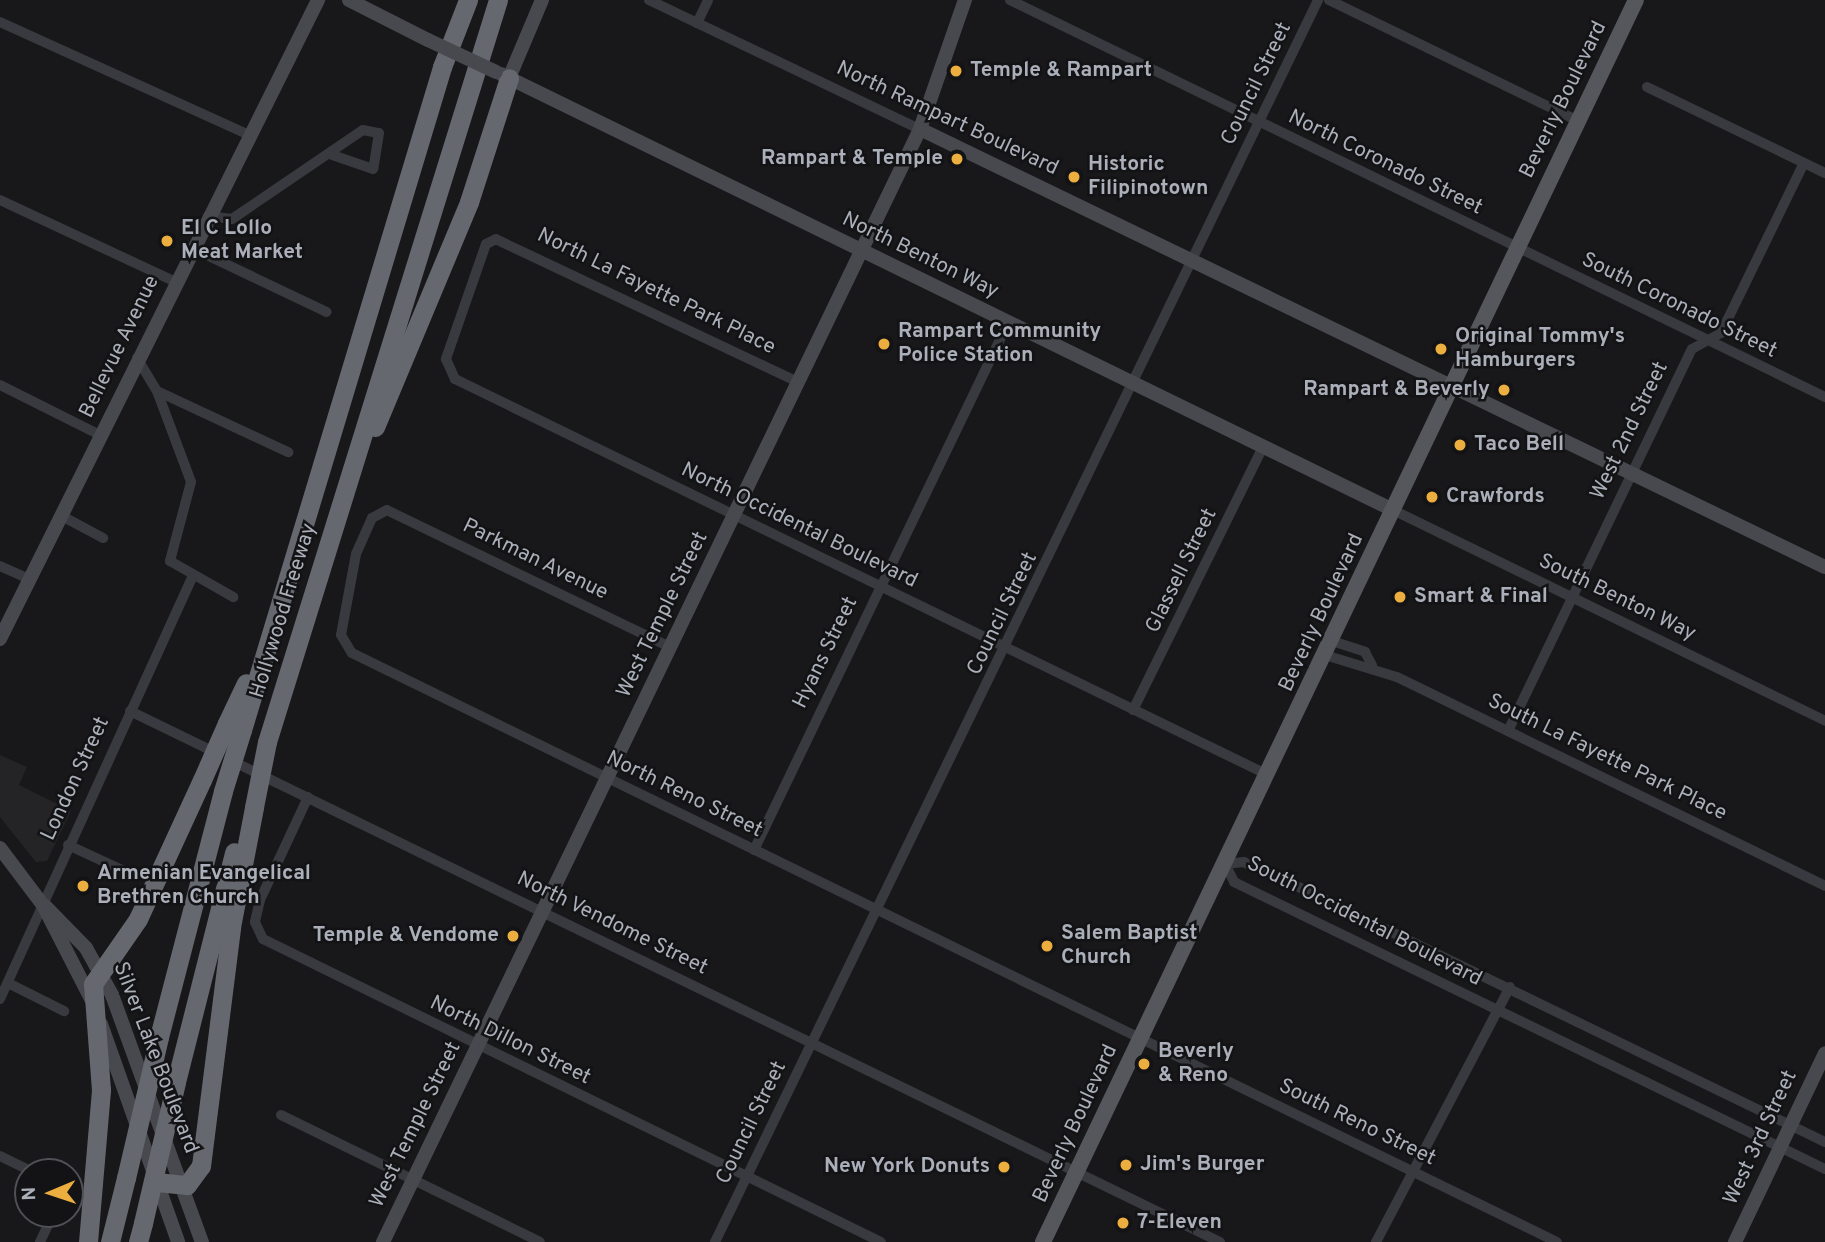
<!DOCTYPE html>
<style>
body{margin:0}
#map{position:relative;width:1825px;height:1242px;overflow:hidden;background:#18181a;font-family:Overpass,sans-serif}
div>[style]{position:absolute}
.built>*{inset:0;background:#242427}
.street>*{height:10px;margin:-5px;padding:0 5px;transform-origin:5px;border-radius:5px;background:#393a3f}
.secondary>*{height:14px;margin:-7px;padding:0 7px;transform-origin:7px;border-radius:7px;background:#47494f}
.primary>*{height:16px;margin:-8px;padding:0 8px;transform-origin:8px;border-radius:8px;background:#55575d}
.highway>*{height:19px;margin:-9.5px;padding:0 9.5px;transform-origin:9.5px;border-radius:9.5px;background:#65686f}
.secondary-bridge>*{height:14px;margin:-7px;padding:0 7px;transform-origin:7px;border-radius:7px;background:#47494f}
.highway-bridge>*{height:19px;margin:-9.5px;padding:0 9.5px;transform-origin:9.5px;border-radius:9.5px;background:#65686f}
.dots>*{width:19px;height:19px;translate:-50% -50%;box-sizing:border-box;border:4px solid #131315;border-radius:50%}
span{translate:-50% -50%;white-space:nowrap;text-align:center;line-height:1.15;-webkit-text-stroke:5px #131315;paint-order:stroke}
.poi-label{font-size:21px;color:#aaafb9;font-weight:700}
.left{translate:0 -50%;text-align:left}
.right{translate:-100% -50%;text-align:right}
.street-label{font-size:21px;color:#aaafb9}
.north{position:absolute;left:14px;top:1158px;width:70px;height:70px;box-sizing:border-box;background:#131315;border:2px solid #4f5157;border-radius:50%;rotate:268deg;font-size:19px;font-weight:700;line-height:28px;text-align:center;color:#aaafb9}
.north::after{content:'';display:block;margin:auto;width:24px;height:32px;background:#ecae3e;clip-path:polygon(50% 0,100% 100%,50% 72%,0 100%)}
</style>
<div id="map">
<div class="built">
<i style="clip-path:polygon(0 755px,27px 767px,19px 785px,71px 811px,47px 861px,36px 862px,0 817px)"></i>
</div>
<div class="street">
<i style="left:649px;top:0;width:300px;rotate:25.5deg"></i>
<i style="left:1010px;top:0;width:907px;rotate:25.97deg"></i>
<i style="left:1329px;top:0;width:275px;rotate:25.9deg"></i>
<i style="left:0;top:22px;width:273px;rotate:24.4deg"></i>
<i style="left:697px;top:23px;width:25px;rotate:-64deg"></i>
<i style="left:1647px;top:87px;width:198px;rotate:25.8deg"></i>
<i style="left:0;top:200px;width:194px;rotate:25deg"></i>
<i style="left:208px;top:216px;width:24px;rotate:7deg"></i>
<i style="left:232px;top:219px;width:158px;rotate:-34.2deg"></i>
<i style="left:363px;top:130px;width:16px;rotate:11deg"></i>
<i style="left:379px;top:133px;width:36px;rotate:99deg"></i>
<i style="left:373px;top:169px;width:43px;rotate:-161.1deg"></i>
<i style="left:192px;top:248px;width:149px;rotate:25.4deg"></i>
<i style="left:137px;top:358px;width:39px;rotate:59deg"></i>
<i style="left:157px;top:391px;width:97px;rotate:69.5deg"></i>
<i style="left:191px;top:482px;width:82px;rotate:104.9deg"></i>
<i style="left:170px;top:561px;width:73px;rotate:29.7deg"></i>
<i style="left:798px;top:382px;width:334px;rotate:-154.7deg"></i>
<i style="left:496px;top:239px;width:11px;rotate:153deg"></i>
<i style="left:486px;top:244px;width:122px;rotate:109.2deg"></i>
<i style="left:446px;top:359px;width:22px;rotate:66deg"></i>
<i style="left:455px;top:379px;width:904px;rotate:25.97deg"></i>
<i style="left:0;top:385px;width:112px;rotate:26.6deg"></i>
<i style="left:157px;top:391px;width:145px;rotate:25deg"></i>
<i style="left:1393px;top:510px;width:481px;rotate:26deg"></i>
<i style="left:60px;top:515px;width:49px;rotate:28.1deg"></i>
<i style="left:0;top:566px;width:32px;rotate:24deg"></i>
<i style="left:1332px;top:641px;width:35px;rotate:18deg"></i>
<i style="left:1365px;top:652px;width:15px;rotate:62deg"></i>
<i style="left:670px;top:647px;width:314px;rotate:-154.2deg"></i>
<i style="left:387px;top:510px;width:17px;rotate:152deg"></i>
<i style="left:372px;top:518px;width:39px;rotate:114deg"></i>
<i style="left:356px;top:554px;width:82px;rotate:100.5deg"></i>
<i style="left:341px;top:635px;width:21px;rotate:59deg"></i>
<i style="left:352px;top:653px;width:1341px;rotate:26.05deg"></i>
<i style="left:1325px;top:655px;width:75px;rotate:17deg"></i>
<i style="left:1397px;top:677px;width:476px;rotate:26deg"></i>
<i style="left:1133px;top:710px;width:293px;rotate:-63.7deg"></i>
<i style="left:130px;top:711px;width:96px;rotate:26deg"></i>
<i style="left:1508px;top:731px;width:424px;rotate:-64.3deg"></i>
<i style="left:1692px;top:349px;width:33px;rotate:-29deg"></i>
<i style="left:1721px;top:333px;width:189px;rotate:-64deg"></i>
<i style="left:230px;top:760px;width:1101px;rotate:25.96deg"></i>
<i style="left:308px;top:797px;width:114px;rotate:115deg"></i>
<i style="left:260px;top:900px;width:23px;rotate:103deg"></i>
<i style="left:255px;top:922px;width:19px;rotate:65deg"></i>
<i style="left:263px;top:939px;width:688px;rotate:26.12deg"></i>
<i style="left:68px;top:845px;width:72px;rotate:24.8deg"></i>
<i style="left:754px;top:850px;width:585px;rotate:-64.27deg"></i>
<i style="left:8px;top:983px;width:63px;rotate:26.6deg"></i>
<i style="left:0;top:999px;width:463px;rotate:-65.5deg"></i>
<i style="left:281px;top:1115px;width:288px;rotate:26.1deg"></i>
<i style="left:1825px;top:1142px;width:612px;rotate:-154.15deg"></i>
<i style="left:1274px;top:875px;width:33px;rotate:-157deg"></i>
<i style="left:1244px;top:862px;width:19px;rotate:174deg"></i>
<i style="left:1225px;top:864px;width:20px;rotate:63deg"></i>
<i style="left:1234px;top:882px;width:657px;rotate:25.9deg"></i>
<i style="left:0;top:1156px;width:37px;rotate:26deg"></i>
<i style="left:40px;top:1242px;width:31px;rotate:-65deg"></i>
<i style="left:715px;top:1242px;width:1381px;rotate:-64.1deg"></i>
<i style="left:1376px;top:1242px;width:288px;rotate:-62.3deg"></i>
</div>
<div class="secondary">
<i style="left:349px;top:0;width:89px;rotate:26.9deg"></i>
<i style="left:501px;top:74px;width:993px;rotate:26.05deg"></i>
<i style="left:509px;top:78px;width:85px;rotate:-67.1deg"></i>
<i style="left:920px;top:129px;width:1005px;rotate:25.83deg"></i>
<i style="left:0;top:639px;width:714px;rotate:-63.54deg"></i>
<i style="left:0;top:848px;width:71px;rotate:53deg"></i>
<i style="left:43px;top:905px;width:106px;rotate:62.9deg"></i>
<i style="left:45px;top:906px;width:59px;rotate:45.7deg"></i>
<i style="left:86px;top:948px;width:54px;rotate:61deg"></i>
<i style="left:112px;top:995px;width:263px;rotate:70deg"></i>
<i style="left:101px;top:1024px;width:231px;rotate:70.5deg"></i>
<i style="left:383px;top:1242px;width:1236px;rotate:-64.24deg"></i>
<i style="left:920px;top:129px;width:137px;rotate:-70.8deg"></i>
<i style="left:1735px;top:1242px;width:209px;rotate:-64.5deg"></i>
</div>
<div class="primary">
<i style="left:1043px;top:1242px;width:1376px;rotate:-64.48deg"></i>
</div>
<div class="highway">
<i style="left:375px;top:427px;width:244px;rotate:-67.3deg"></i>
<i style="left:469px;top:202px;width:130px;rotate:-72.1deg"></i>
<i style="left:227px;top:723px;width:44px;rotate:-64.6deg"></i>
<i style="left:242px;top:730px;width:693px;rotate:-73.21deg"></i>
<i style="left:442px;top:67px;width:72px;rotate:-68.8deg"></i>
<i style="left:267px;top:742px;width:777px;rotate:-72.71deg"></i>
<i style="left:159px;top:1037px;width:254px;rotate:-75.4deg"></i>
<i style="left:176px;top:1082px;width:237px;rotate:-75.8deg"></i>
<i style="left:157px;top:1182px;width:30px;rotate:6deg"></i>
<i style="left:187px;top:1185px;width:24px;rotate:-54deg"></i>
<i style="left:201px;top:1166px;width:241px;rotate:-82.8deg"></i>
<i style="left:231px;top:927px;width:122px;rotate:-79.1deg"></i>
<i style="left:88px;top:1242px;width:153px;rotate:-85.1deg"></i>
<i style="left:101px;top:1090px;width:106px;rotate:-94.3deg"></i>
<i style="left:93px;top:984px;width:79px;rotate:-55.3deg"></i>
<i style="left:138px;top:919px;width:153px;rotate:-65.3deg"></i>
<i style="left:110px;top:1242px;width:66px;rotate:-76deg"></i>
<i style="left:138px;top:1242px;width:20px;rotate:-75deg"></i>
</div>
<div class="secondary-bridge">
<i style="left:428px;top:40px;width:75px;rotate:25.2deg"></i>
</div>
<div class="highway-bridge">
<i style="left:202px;top:780px;width:62px;rotate:-66.3deg"></i>
<i style="left:223px;top:791px;width:64px;rotate:-72.7deg"></i>
<i style="left:254px;top:807px;width:66px;rotate:-78.7deg"></i>
<i style="left:126px;top:1178px;width:145px;rotate:-76.8deg"></i>
<i style="left:143px;top:1223px;width:145px;rotate:-76.8deg"></i>
</div>
<div class="dots">
<i style="left:956px;top:71px;background:#ecae3e"></i>
<i style="left:957px;top:159px;background:#ecae3e"></i>
<i style="left:1074px;top:177px;background:#ecae3e"></i>
<i style="left:167px;top:241px;background:#ecae3e"></i>
<i style="left:884px;top:344px;background:#ecae3e"></i>
<i style="left:1441px;top:349px;background:#ecae3e"></i>
<i style="left:1504px;top:390px;background:#ecae3e"></i>
<i style="left:1460px;top:445px;background:#ecae3e"></i>
<i style="left:1432px;top:497px;background:#ecae3e"></i>
<i style="left:1400px;top:597px;background:#ecae3e"></i>
<i style="left:83px;top:886px;background:#ecae3e"></i>
<i style="left:513px;top:936px;background:#ecae3e"></i>
<i style="left:1047px;top:946px;background:#ecae3e"></i>
<i style="left:1144px;top:1064px;background:#ecae3e"></i>
<i style="left:1126px;top:1165px;background:#ecae3e"></i>
<i style="left:1004px;top:1167px;background:#ecae3e"></i>
<i style="left:1123px;top:1223px;background:#ecae3e"></i>
</div>
<div class="poi-label">
<span class="left" style="left:970px;top:71px">Temple &amp; Rampart</span>
<span class="right" style="left:943px;top:159px">Rampart &amp; Temple</span>
<span class="left" style="left:1088px;top:177px">Historic<br>Filipinotown</span>
<span class="left" style="left:181px;top:241px">El C Lollo<br>Meat Market</span>
<span class="left" style="left:898px;top:344px">Rampart Community<br>Police Station</span>
<span class="left" style="left:1455px;top:349px">Original Tommy's<br>Hamburgers</span>
<span class="right" style="left:1490px;top:390px">Rampart &amp; Beverly</span>
<span class="left" style="left:1474px;top:445px">Taco Bell</span>
<span class="left" style="left:1446px;top:497px">Crawfords</span>
<span class="left" style="left:1414px;top:597px">Smart &amp; Final</span>
<span class="left" style="left:97px;top:886px">Armenian Evangelical<br>Brethren Church</span>
<span class="left" style="left:1061px;top:946px">Salem Baptist<br>Church</span>
<span class="right" style="left:499px;top:936px">Temple &amp; Vendome</span>
<span class="left" style="left:1158px;top:1064px">Beverly<br>&amp; Reno</span>
<span class="left" style="left:1140px;top:1165px">Jim's Burger</span>
<span class="right" style="left:990px;top:1167px">New York Donuts</span>
<span class="left" style="left:1137px;top:1223px">7-Eleven</span>
</div>
<div class="street-label">
<span style="left:1257px;top:84px;rotate:-64deg">Council Street</span>
<span style="left:1564px;top:100px;rotate:-64deg">Beverly Boulevard</span>
<span style="left:947px;top:119px;rotate:25deg">North Rampart Boulevard</span>
<span style="left:1385px;top:163px;rotate:26deg">North Coronado Street</span>
<span style="left:920px;top:256px;rotate:26deg">North Benton Way</span>
<span style="left:656px;top:292px;rotate:26deg">North La Fayette Park Place</span>
<span style="left:1679px;top:306px;rotate:26deg">South Coronado Street</span>
<span style="left:120px;top:347px;rotate:-64deg">Bellevue Avenue</span>
<span style="left:1630px;top:431px;rotate:-64deg">West 2nd Street</span>
<span style="left:799px;top:526px;rotate:26deg">North Occidental Boulevard</span>
<span style="left:535px;top:560px;rotate:26deg">Parkman Avenue</span>
<span style="left:1182px;top:571px;rotate:-64deg">Glassell Street</span>
<span style="left:1617px;top:598px;rotate:26deg">South Benton Way</span>
<span style="left:284px;top:611px;rotate:-73deg">Hollywood Freeway</span>
<span style="left:1322px;top:613px;rotate:-65deg">Beverly Boulevard</span>
<span style="left:1003px;top:614px;rotate:-64deg">Council Street</span>
<span style="left:663px;top:615px;rotate:-64deg">West Temple Street</span>
<span style="left:826px;top:653px;rotate:-64deg">Hyans Street</span>
<span style="left:1607px;top:758px;rotate:26deg">South La Fayette Park Place</span>
<span style="left:76px;top:779px;rotate:-65deg">London Street</span>
<span style="left:684px;top:795px;rotate:26deg">North Reno Street</span>
<span style="left:1364px;top:922px;rotate:27deg">South Occidental Boulevard</span>
<span style="left:612px;top:924px;rotate:26deg">North Vendome Street</span>
<span style="left:510px;top:1041px;rotate:26deg">North Dillon Street</span>
<span style="left:155px;top:1058px;rotate:69deg">Silver Lake Boulevard</span>
<span style="left:752px;top:1123px;rotate:-64deg">Council Street</span>
<span style="left:1357px;top:1123px;rotate:26deg">South Reno Street</span>
<span style="left:1076px;top:1124px;rotate:-65deg">Beverly Boulevard</span>
<span style="left:416px;top:1125px;rotate:-64deg">West Temple Street</span>
<span style="left:1761px;top:1138px;rotate:-65deg">West 3rd Street</span>
</div>
<div class="north">N</div>
</div>
